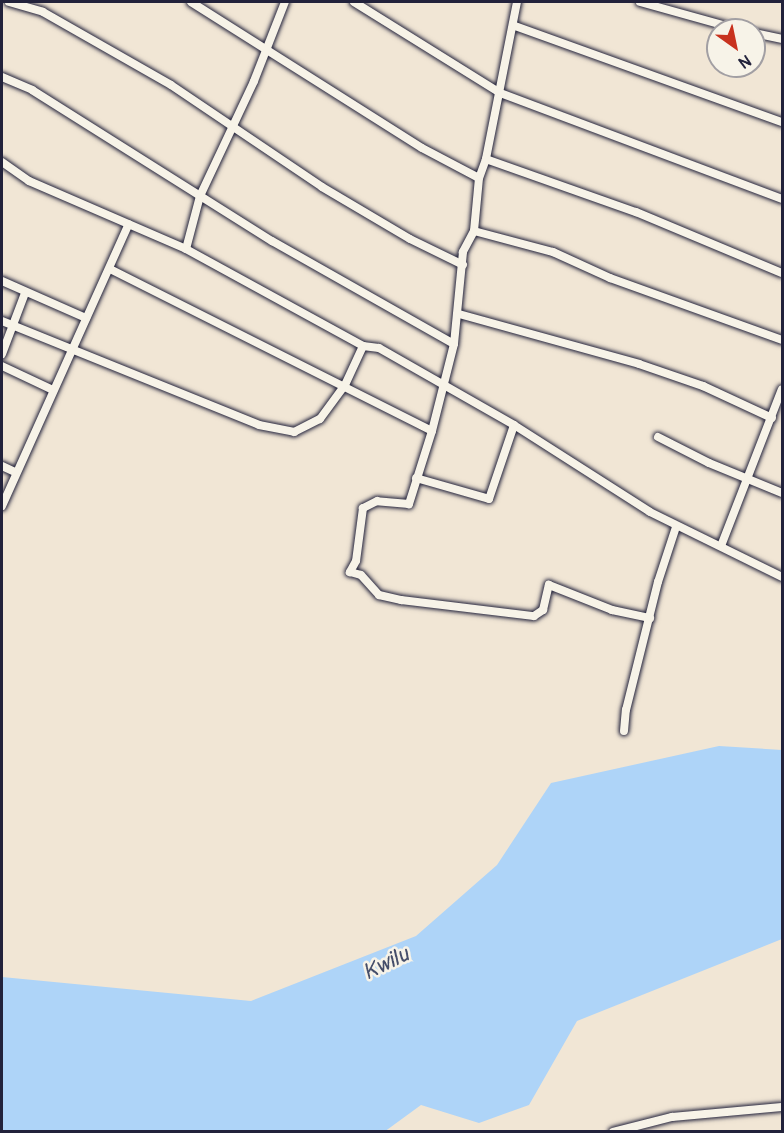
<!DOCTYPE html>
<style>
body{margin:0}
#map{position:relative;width:784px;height:1133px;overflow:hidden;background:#f1e6d5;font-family:Pangolin,sans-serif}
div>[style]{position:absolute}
.water>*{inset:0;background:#aed4f8}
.roads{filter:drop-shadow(0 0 2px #22223b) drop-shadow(0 0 2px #22223b)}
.street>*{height:8px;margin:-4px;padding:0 4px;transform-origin:4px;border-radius:4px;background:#f7f3e8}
span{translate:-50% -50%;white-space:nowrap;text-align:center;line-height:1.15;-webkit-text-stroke:5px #f7f3e8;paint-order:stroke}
.water-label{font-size:22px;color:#454e6a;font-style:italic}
.frame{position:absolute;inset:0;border:3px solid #22223b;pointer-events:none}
.north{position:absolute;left:706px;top:18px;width:60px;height:60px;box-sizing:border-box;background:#f7f3e8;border:2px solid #a29fa3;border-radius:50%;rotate:147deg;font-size:16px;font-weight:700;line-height:24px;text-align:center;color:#22223b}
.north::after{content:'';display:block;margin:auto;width:21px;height:27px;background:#c8321e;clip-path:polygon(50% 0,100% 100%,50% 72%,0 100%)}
</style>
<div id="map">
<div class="water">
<i style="clip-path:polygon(719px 746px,782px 750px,782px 939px,577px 1021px,529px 1105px,479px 1123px,421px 1105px,384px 1132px,2px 1131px,2px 977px,251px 1001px,416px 936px,497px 865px,551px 783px)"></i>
</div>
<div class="roads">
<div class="street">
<i style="left:9px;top:2px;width:35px;rotate:16deg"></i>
<i style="left:43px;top:12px;width:147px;rotate:29.7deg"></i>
<i style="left:171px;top:85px;width:182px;rotate:34deg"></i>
<i style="left:322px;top:187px;width:102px;rotate:30.6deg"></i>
<i style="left:410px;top:239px;width:59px;rotate:26.1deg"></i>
<i style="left:191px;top:2px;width:273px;rotate:32.3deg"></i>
<i style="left:422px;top:148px;width:64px;rotate:27.8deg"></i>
<i style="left:354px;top:2px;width:172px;rotate:31.9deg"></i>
<i style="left:500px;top:93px;width:301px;rotate:20.6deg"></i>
<i style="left:517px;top:2px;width:160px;rotate:101.2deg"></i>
<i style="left:486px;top:159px;width:20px;rotate:110deg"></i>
<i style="left:479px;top:178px;width:53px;rotate:95.4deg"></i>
<i style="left:474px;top:231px;width:24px;rotate:118deg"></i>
<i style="left:463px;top:252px;width:92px;rotate:95.6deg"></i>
<i style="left:454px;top:344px;width:90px;rotate:104.2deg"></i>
<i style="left:432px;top:431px;width:77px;rotate:107.5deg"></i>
<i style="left:409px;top:504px;width:32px;rotate:-175deg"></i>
<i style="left:377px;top:501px;width:16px;rotate:153deg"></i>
<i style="left:363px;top:508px;width:53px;rotate:97.5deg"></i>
<i style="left:356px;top:561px;width:13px;rotate:119deg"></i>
<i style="left:350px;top:572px;width:11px;rotate:15deg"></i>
<i style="left:361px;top:575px;width:27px;rotate:48deg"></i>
<i style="left:379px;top:595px;width:23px;rotate:13deg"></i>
<i style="left:401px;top:600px;width:134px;rotate:6.9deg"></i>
<i style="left:534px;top:616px;width:11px;rotate:-34deg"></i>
<i style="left:543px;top:610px;width:26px;rotate:-77deg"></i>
<i style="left:549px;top:585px;width:68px;rotate:21.6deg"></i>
<i style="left:612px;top:610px;width:39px;rotate:12deg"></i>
<i style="left:640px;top:2px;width:104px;rotate:15.6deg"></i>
<i style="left:515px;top:26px;width:284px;rotate:19.8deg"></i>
<i style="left:754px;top:33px;width:29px;rotate:12deg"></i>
<i style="left:2px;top:77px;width:33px;rotate:23deg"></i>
<i style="left:32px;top:90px;width:284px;rotate:32.2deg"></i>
<i style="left:272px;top:241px;width:209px;rotate:29.5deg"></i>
<i style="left:486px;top:159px;width:159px;rotate:19.5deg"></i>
<i style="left:636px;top:212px;width:158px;rotate:22.7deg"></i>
<i style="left:2px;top:162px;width:33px;rotate:35deg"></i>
<i style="left:29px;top:181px;width:171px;rotate:23.4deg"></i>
<i style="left:186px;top:249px;width:202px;rotate:28.7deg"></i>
<i style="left:363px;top:346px;width:16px;rotate:7deg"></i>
<i style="left:379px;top:348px;width:155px;rotate:29.7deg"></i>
<i style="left:514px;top:425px;width:161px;rotate:32.6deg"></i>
<i style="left:650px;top:512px;width:147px;rotate:26.2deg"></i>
<i style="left:474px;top:231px;width:82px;rotate:14.9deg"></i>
<i style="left:553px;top:252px;width:63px;rotate:24.5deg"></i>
<i style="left:610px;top:278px;width:183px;rotate:19.8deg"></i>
<i style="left:186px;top:249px;width:55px;rotate:-75.2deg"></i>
<i style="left:200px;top:196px;width:127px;rotate:-64.8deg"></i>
<i style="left:254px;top:81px;width:85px;rotate:-68.6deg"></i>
<i style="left:110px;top:269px;width:360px;rotate:26.7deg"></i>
<i style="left:2px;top:281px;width:92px;rotate:23.8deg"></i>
<i style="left:459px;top:314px;width:187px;rotate:15.5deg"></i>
<i style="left:639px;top:364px;width:68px;rotate:19deg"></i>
<i style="left:703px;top:386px;width:76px;rotate:24.9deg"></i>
<i style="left:2px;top:321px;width:277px;rotate:22deg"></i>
<i style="left:259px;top:425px;width:36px;rotate:11deg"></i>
<i style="left:294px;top:432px;width:29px;rotate:-27deg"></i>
<i style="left:320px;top:419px;width:42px;rotate:-53.7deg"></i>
<i style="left:345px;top:385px;width:43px;rotate:-65.2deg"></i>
<i style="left:2px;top:354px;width:65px;rotate:-69.3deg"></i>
<i style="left:2px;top:366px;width:56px;rotate:25.2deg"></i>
<i style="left:658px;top:437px;width:57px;rotate:27deg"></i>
<i style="left:709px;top:463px;width:79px;rotate:22.3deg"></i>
<i style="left:2px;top:466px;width:14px;rotate:25deg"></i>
<i style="left:416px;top:478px;width:76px;rotate:16deg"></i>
<i style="left:489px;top:499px;width:78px;rotate:-71.3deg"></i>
<i style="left:2px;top:506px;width:309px;rotate:-65.8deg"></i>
<i style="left:721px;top:546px;width:168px;rotate:-68.8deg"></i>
<i style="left:624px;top:731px;width:21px;rotate:-85deg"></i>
<i style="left:626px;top:710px;width:132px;rotate:-76deg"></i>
<i style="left:658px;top:582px;width:58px;rotate:-71.9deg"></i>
<i style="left:613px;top:1132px;width:61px;rotate:-14.3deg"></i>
<i style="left:672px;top:1117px;width:110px;rotate:-5.2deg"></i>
</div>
</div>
<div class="water-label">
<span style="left:386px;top:964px;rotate:-26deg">Kwilu</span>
</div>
<div class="frame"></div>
<div class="north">N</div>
</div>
